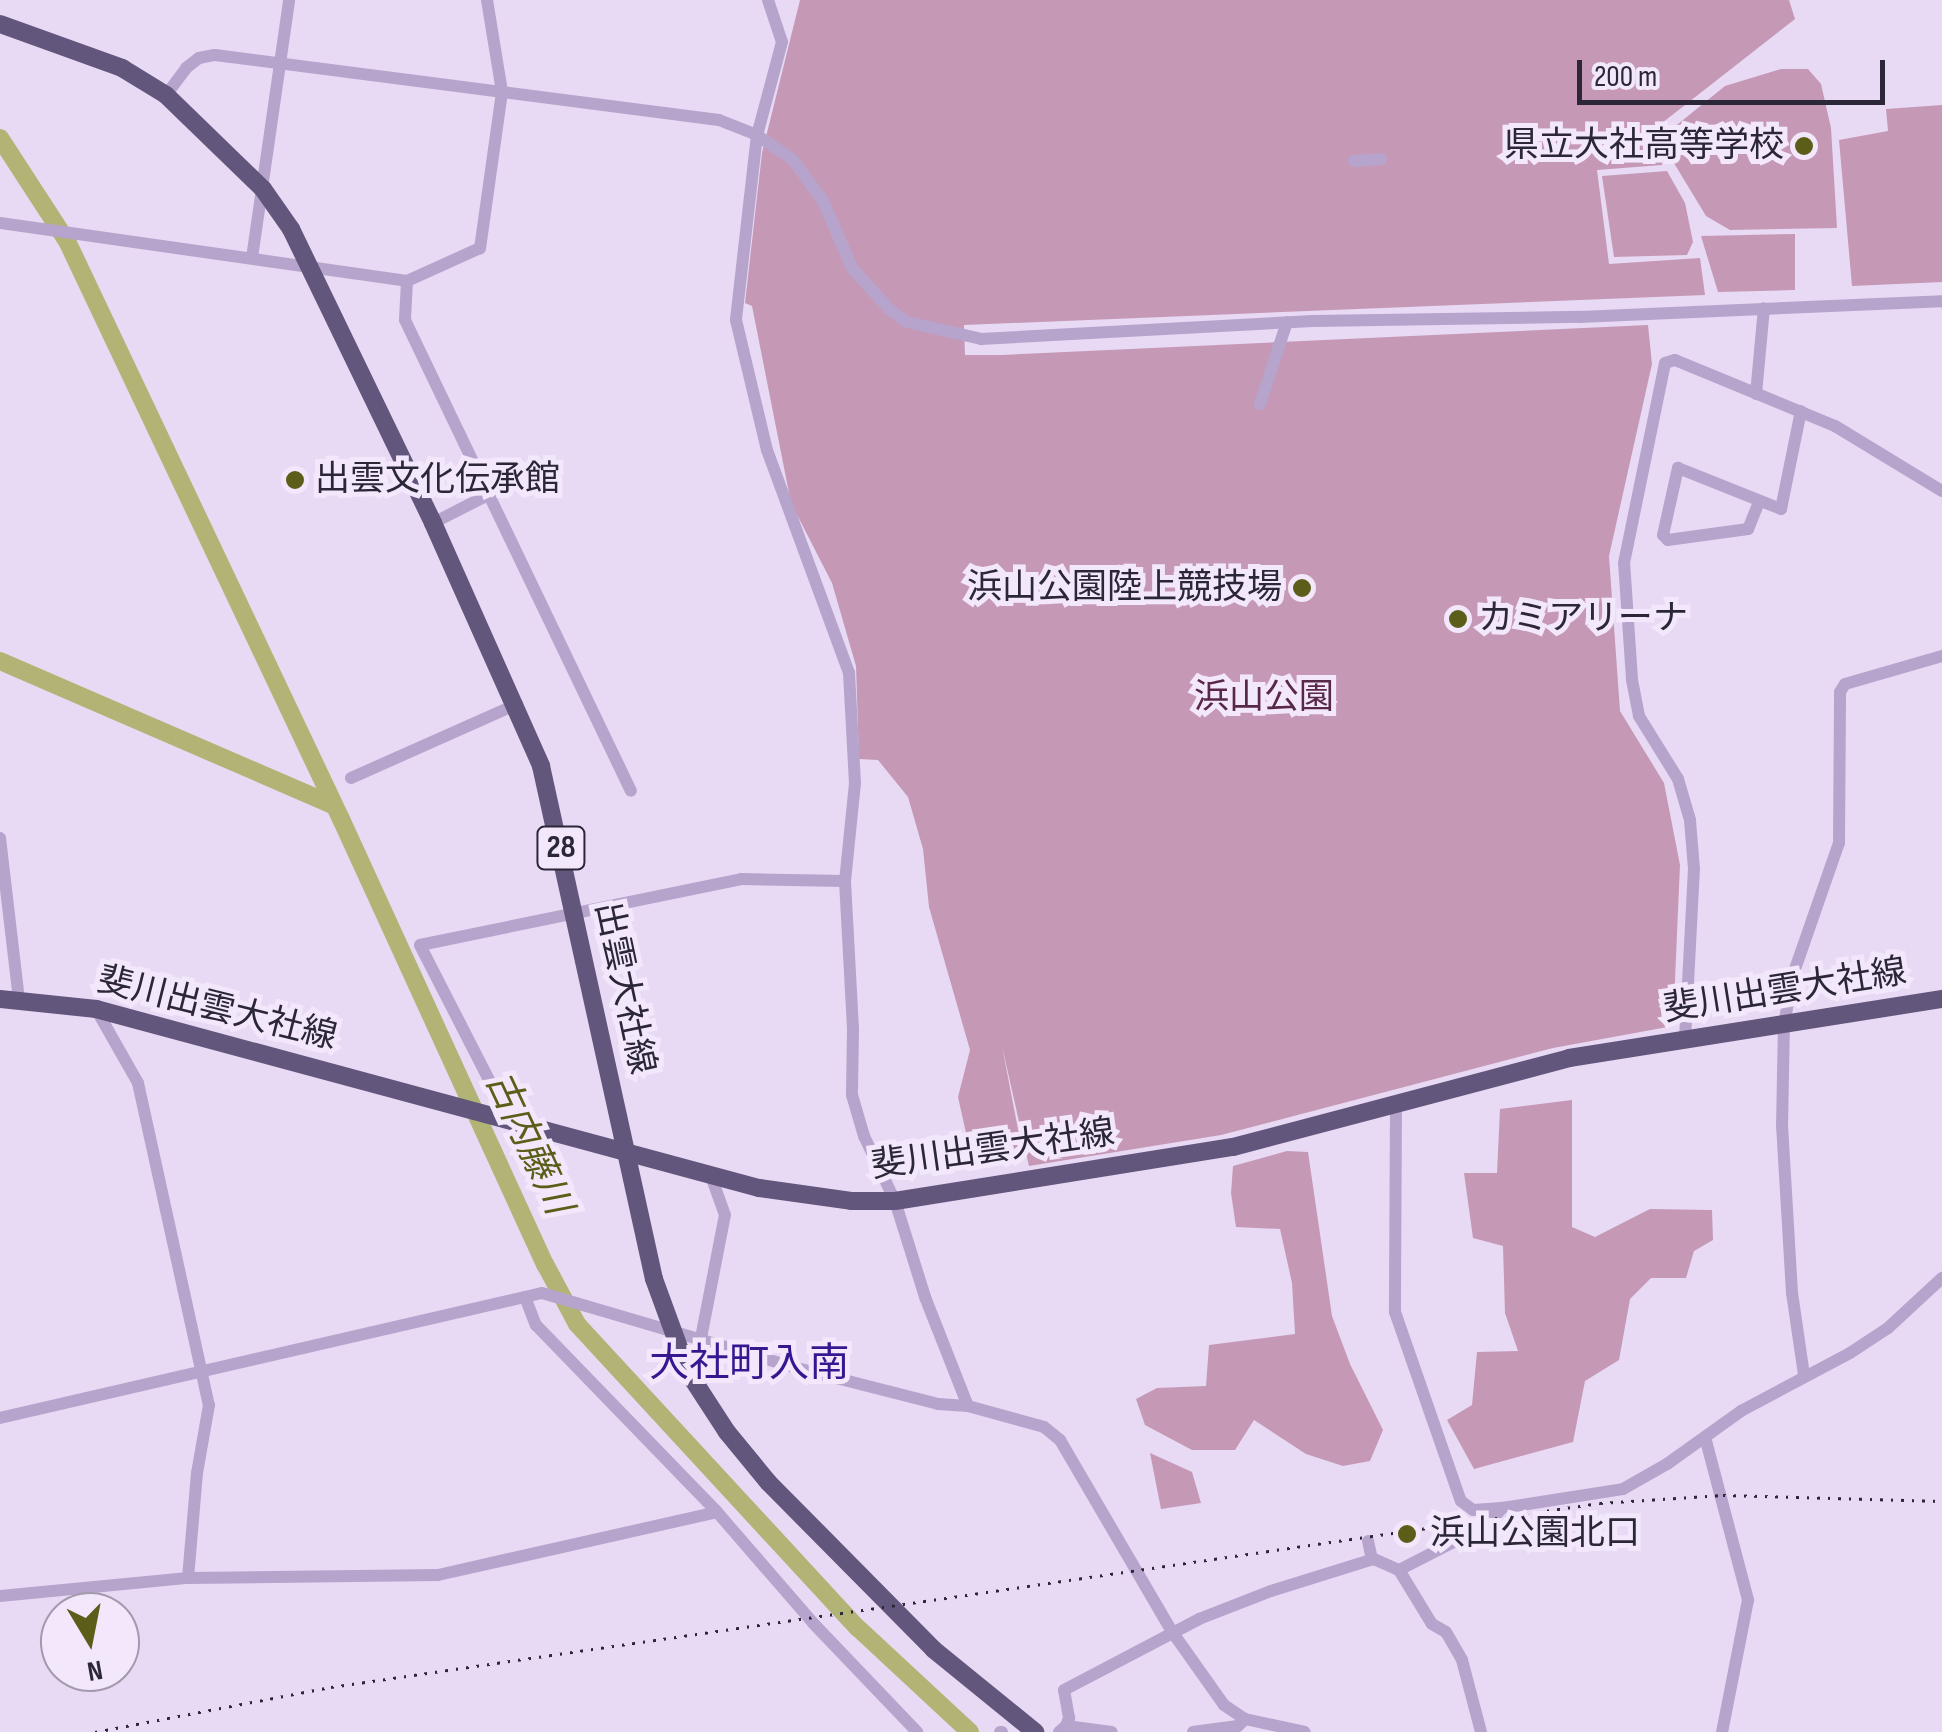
<!DOCTYPE html>
<meta charset="utf-8">
<style>
body{margin:0}
#map{position:relative;width:1942px;height:1732px;overflow:hidden;background:#e8daf4;font-family:"Sofia Sans Condensed","Noto Sans JP",sans-serif}
div>[style]{position:absolute}
.green>*{inset:0;background:#c598b6}
.river>*{height:18px;margin:-9px;padding:0 9px;transform-origin:9px;border-radius:9px;background:#b2b476}
.minor>*{height:12px;margin:-6px;padding:0 6px;transform-origin:6px;border-radius:6px;background:#b7a4cd}
.major>*{height:18px;margin:-9px;padding:0 9px;transform-origin:9px;border-radius:9px;background:#63567c}
.rail>*{height:2.5px;margin-top:-1.25px;transform-origin:0;background:repeating-linear-gradient(90deg,#2c2738 0 2.5px,transparent 0 10.5px)}
.dots>*{width:28px;height:28px;translate:-50% -50%;box-sizing:border-box;border:5px solid #f2e7fb;border-radius:50%}
span{translate:-50% -50%;white-space:nowrap;text-align:center;line-height:1.15;-webkit-text-stroke:10px #f2e7fb;paint-order:stroke}
.shield-label span{padding:2px 8px;background:#f2e7fb;border:2px solid;border-radius:8px;-webkit-text-stroke-width:0}
.shield-label{font-size:32px;color:#2c2738;font-weight:700}
.poi-label{font-size:35px;color:#2c2738}
.right{translate:-100% -50%;text-align:right}
.left{translate:0 -50%;text-align:left}
.park-label{font-size:35px;color:#592847}
.street-label{font-size:35px;color:#2c2738}
.water-label{font-size:38px;color:#5a5e18;font-style:italic}
.quarter-label{font-size:40px;color:#34188f}
.north{position:absolute;left:40px;top:1592px;width:100px;height:100px;box-sizing:border-box;background:#f2e7fb;border:2px solid #a39aad;border-radius:50%;rotate:170deg;font-size:28px;font-weight:700;line-height:40px;text-align:center;color:#2c2738}
.north::after{content:'';display:block;margin:auto;width:35px;height:45px;background:#5a5e18;clip-path:polygon(50% 0,100% 100%,50% 72%,0 100%)}
.scale{position:absolute;left:1577px;top:60px;width:308px;height:45px;box-sizing:border-box;border:5px solid #2c2738;border-top:0;padding-left:12px;font-size:30px;line-height:35px;white-space:nowrap;color:#2c2738;-webkit-text-stroke:8px #f2e7fb;paint-order:stroke}
</style>
<div id="map">
<div class="green">
<i style="clip-path:polygon(800px 0,1789px 0,1795px 19px,1662px 123px,1662px 137px,1725px 86px,1781px 69px,1808px 69px,1821px 84px,1831px 128px,1837px 228px,1730px 230px,1706px 216px,1663px 145px,1662px 165px,1597px 170px,1609px 264px,1700px 258px,1705px 295px,964px 325px,965px 355px,1002px 355px,1648px 325px,1652px 364px,1609px 556px,1620px 711px,1664px 783px,1680px 865px,1673px 1026px,1553px 1048px,1221px 1135px,1029px 1166px,1002px 1046px,1021px 1145px,974px 1169px,958px 1097px,970px 1050px,929px 907px,923px 849px,908px 797px,878px 760px,859px 759px,856px 666px,832px 583px,791px 503px,752px 306px,745px 303px,762px 153px)"></i>
<i style="clip-path:polygon(1942px 105px,1942px 282px,1852px 286px,1839px 140px,1888px 131px,1886px 109px)"></i>
<i style="clip-path:polygon(1667px 171px,1685px 203px,1693px 242px,1687px 255px,1614px 257px,1602px 176px)"></i>
<i style="clip-path:polygon(1795px 234px,1795px 290px,1718px 292px,1701px 236px)"></i>
<i style="clip-path:polygon(1572px 1100px,1572px 1227px,1595px 1237px,1650px 1209px,1712px 1210px,1713px 1240px,1694px 1251px,1686px 1278px,1651px 1278px,1630px 1299px,1619px 1360px,1585px 1381px,1573px 1442px,1474px 1469px,1447px 1420px,1472px 1405px,1477px 1352px,1518px 1351px,1505px 1313px,1503px 1246px,1473px 1238px,1464px 1173px,1497px 1173px,1500px 1109px)"></i>
<i style="clip-path:polygon(1287px 1151px,1308px 1152px,1332px 1316px,1350px 1364px,1383px 1430px,1370px 1461px,1343px 1466px,1306px 1454px,1254px 1420px,1235px 1450px,1192px 1450px,1145px 1425px,1136px 1399px,1157px 1388px,1206px 1386px,1209px 1345px,1295px 1334px,1292px 1283px,1280px 1229px,1236px 1227px,1231px 1193px,1233px 1166px)"></i>
<i style="clip-path:polygon(1150px 1453px,1192px 1472px,1201px 1503px,1161px 1509px)"></i>
</div>
<div class="river">
<i style="left:0;top:138px;width:123px;rotate:57deg"></i>
<i style="left:67px;top:241px;width:640px;rotate:64.64deg"></i>
<i style="left:341px;top:819px;width:490px;rotate:65.4deg"></i>
<i style="left:545px;top:1264px;width:68px;rotate:61.9deg"></i>
<i style="left:577px;top:1324px;width:414px;rotate:47.3deg"></i>
<i style="left:858px;top:1628px;width:153px;rotate:42.9deg"></i>
<i style="left:0;top:661px;width:361px;rotate:23.4deg"></i>
</div>
<div class="minor">
<i style="left:487px;top:0;width:93px;rotate:80.7deg"></i>
<i style="left:502px;top:92px;width:158px;rotate:98deg"></i>
<i style="left:480px;top:248px;width:80px;rotate:155.7deg"></i>
<i style="left:407px;top:281px;width:39px;rotate:93deg"></i>
<i style="left:405px;top:320px;width:522px;rotate:64.37deg"></i>
<i style="left:768px;top:0;width:44px;rotate:71.6deg"></i>
<i style="left:782px;top:42px;width:96px;rotate:105deg"></i>
<i style="left:757px;top:135px;width:186px;rotate:96.5deg"></i>
<i style="left:736px;top:320px;width:134px;rotate:76.6deg"></i>
<i style="left:767px;top:450px;width:238px;rotate:69.8deg"></i>
<i style="left:849px;top:673px;width:110px;rotate:86.9deg"></i>
<i style="left:855px;top:783px;width:99px;rotate:95.8deg"></i>
<i style="left:845px;top:881px;width:148px;rotate:86.9deg"></i>
<i style="left:853px;top:1029px;width:66px;rotate:90.9deg"></i>
<i style="left:852px;top:1095px;width:43px;rotate:73.7deg"></i>
<i style="left:864px;top:1136px;width:72px;rotate:64.5deg"></i>
<i style="left:895px;top:1201px;width:101px;rotate:72.6deg"></i>
<i style="left:925px;top:1297px;width:117px;rotate:68.5deg"></i>
<i style="left:968px;top:1406px;width:79px;rotate:15.4deg"></i>
<i style="left:1044px;top:1427px;width:21px;rotate:39deg"></i>
<i style="left:1060px;top:1440px;width:224px;rotate:59.7deg"></i>
<i style="left:1173px;top:1633px;width:88px;rotate:54.7deg"></i>
<i style="left:1224px;top:1705px;width:25px;rotate:34deg"></i>
<i style="left:1245px;top:1719px;width:61px;rotate:12.2deg"></i>
<i style="left:166px;top:95px;width:34px;rotate:-53deg"></i>
<i style="left:186px;top:68px;width:16px;rotate:-38deg"></i>
<i style="left:199px;top:58px;width:16px;rotate:-11deg"></i>
<i style="left:215px;top:55px;width:508px;rotate:7.35deg"></i>
<i style="left:719px;top:120px;width:41px;rotate:21.5deg"></i>
<i style="left:757px;top:135px;width:44px;rotate:34.8deg"></i>
<i style="left:793px;top:160px;width:51px;rotate:53.8deg"></i>
<i style="left:823px;top:201px;width:73px;rotate:66.6deg"></i>
<i style="left:852px;top:268px;width:55px;rotate:47.9deg"></i>
<i style="left:889px;top:309px;width:22px;rotate:36deg"></i>
<i style="left:907px;top:322px;width:76px;rotate:12.9deg"></i>
<i style="left:981px;top:339px;width:332px;rotate:-3.1deg"></i>
<i style="left:1313px;top:321px;width:267px;rotate:-0.9deg"></i>
<i style="left:1580px;top:317px;width:362px;rotate:-2.5deg"></i>
<i style="left:1354px;top:161px;width:27px;rotate:-4deg"></i>
<i style="left:0;top:223px;width:411px;rotate:8.1deg"></i>
<i style="left:252px;top:258px;width:261px;rotate:-81.8deg"></i>
<i style="left:1756px;top:394px;width:86px;rotate:-84.7deg"></i>
<i style="left:1260px;top:404px;width:86px;rotate:-71.8deg"></i>
<i style="left:1759px;top:502px;width:29px;rotate:112deg"></i>
<i style="left:1748px;top:529px;width:81px;rotate:172.2deg"></i>
<i style="left:1668px;top:540px;width:7px;rotate:-135deg"></i>
<i style="left:1663px;top:535px;width:69px;rotate:-77.4deg"></i>
<i style="left:1678px;top:468px;width:111px;rotate:21.7deg"></i>
<i style="left:1781px;top:509px;width:100px;rotate:-78.5deg"></i>
<i style="left:433px;top:523px;width:62px;rotate:-27deg"></i>
<i style="left:351px;top:778px;width:182px;rotate:-24deg"></i>
<i style="left:0;top:838px;width:162px;rotate:83.3deg"></i>
<i style="left:96px;top:1009px;width:85px;rotate:60.4deg"></i>
<i style="left:138px;top:1083px;width:330px;rotate:77.6deg"></i>
<i style="left:209px;top:1405px;width:69px;rotate:100deg"></i>
<i style="left:197px;top:1473px;width:105px;rotate:94.9deg"></i>
<i style="left:1685px;top:1040px;width:171px;rotate:-87deg"></i>
<i style="left:1694px;top:869px;width:49px;rotate:-94.7deg"></i>
<i style="left:1690px;top:820px;width:43px;rotate:-106.3deg"></i>
<i style="left:1678px;top:779px;width:74px;rotate:-121.8deg"></i>
<i style="left:1639px;top:716px;width:38px;rotate:-101deg"></i>
<i style="left:1632px;top:679px;width:116px;rotate:-93.9deg"></i>
<i style="left:1624px;top:563px;width:204px;rotate:-78.4deg"></i>
<i style="left:1665px;top:363px;width:10px;rotate:-17deg"></i>
<i style="left:1675px;top:360px;width:173px;rotate:22.4deg"></i>
<i style="left:1835px;top:426px;width:125px;rotate:31.3deg"></i>
<i style="left:1396px;top:1104px;width:208px;rotate:90.3deg"></i>
<i style="left:1395px;top:1312px;width:200px;rotate:70.8deg"></i>
<i style="left:1461px;top:1501px;width:15px;rotate:37deg"></i>
<i style="left:1473px;top:1510px;width:29px;rotate:-4deg"></i>
<i style="left:509px;top:1119px;width:195px;rotate:-117.1deg"></i>
<i style="left:420px;top:945px;width:328px;rotate:-11.6deg"></i>
<i style="left:741px;top:879px;width:104px;rotate:1.1deg"></i>
<i style="left:525px;top:1297px;width:30px;rotate:69deg"></i>
<i style="left:536px;top:1325px;width:260px;rotate:45.9deg"></i>
<i style="left:717px;top:1512px;width:147px;rotate:49.1deg"></i>
<i style="left:813px;top:1623px;width:151px;rotate:46.3deg"></i>
<i style="left:701px;top:1338px;width:125px;rotate:-79deg"></i>
<i style="left:725px;top:1215px;width:41px;rotate:-109.7deg"></i>
<i style="left:1804px;top:1375px;width:83px;rotate:-98.3deg"></i>
<i style="left:1792px;top:1293px;width:166px;rotate:-93.4deg"></i>
<i style="left:1782px;top:1127px;width:103px;rotate:-88.9deg"></i>
<i style="left:1784px;top:1024px;width:53px;rotate:-79.1deg"></i>
<i style="left:1794px;top:972px;width:137px;rotate:-70.8deg"></i>
<i style="left:1839px;top:843px;width:151px;rotate:-89.6deg"></i>
<i style="left:1840px;top:692px;width:9px;rotate:-58deg"></i>
<i style="left:1845px;top:684px;width:101px;rotate:-16.1deg"></i>
<i style="left:0;top:1418px;width:556px;rotate:-12.99deg"></i>
<i style="left:542px;top:1293px;width:262px;rotate:16.4deg"></i>
<i style="left:793px;top:1367px;width:150px;rotate:14.3deg"></i>
<i style="left:938px;top:1404px;width:30px;rotate:4deg"></i>
<i style="left:1705px;top:1437px;width:169px;rotate:75.2deg"></i>
<i style="left:1748px;top:1600px;width:135px;rotate:101.1deg"></i>
<i style="left:1368px;top:1541px;width:19px;rotate:78deg"></i>
<i style="left:1399px;top:1570px;width:63px;rotate:58.6deg"></i>
<i style="left:1432px;top:1624px;width:16px;rotate:30deg"></i>
<i style="left:1446px;top:1632px;width:32px;rotate:60deg"></i>
<i style="left:1462px;top:1660px;width:74px;rotate:75.2deg"></i>
<i style="left:0;top:1596px;width:189px;rotate:-5.5deg"></i>
<i style="left:188px;top:1578px;width:250px;rotate:-0.7deg"></i>
<i style="left:438px;top:1575px;width:286px;rotate:-12.7deg"></i>
<i style="left:1066px;top:1726px;width:9px;rotate:-69deg"></i>
<i style="left:1069px;top:1718px;width:28px;rotate:-100deg"></i>
<i style="left:1064px;top:1690px;width:153px;rotate:-27.7deg"></i>
<i style="left:1199px;top:1619px;width:77px;rotate:-21.3deg"></i>
<i style="left:1271px;top:1591px;width:108px;rotate:-17.3deg"></i>
<i style="left:1374px;top:1559px;width:27px;rotate:24deg"></i>
<i style="left:1399px;top:1570px;width:101px;rotate:-27.1deg"></i>
<i style="left:1489px;top:1524px;width:21px;rotate:-51deg"></i>
<i style="left:1502px;top:1508px;width:122px;rotate:-8.9deg"></i>
<i style="left:1623px;top:1489px;width:51px;rotate:-29.6deg"></i>
<i style="left:1667px;top:1464px;width:91px;rotate:-35.6deg"></i>
<i style="left:1741px;top:1411px;width:123px;rotate:-28deg"></i>
<i style="left:1850px;top:1353px;width:45px;rotate:-33.3deg"></i>
<i style="left:1888px;top:1328px;width:74px;rotate:-42.8deg"></i>
<i style="left:1000px;top:1732px;width:2px"></i>
<i style="left:1059px;top:1732px;width:9px;rotate:-41deg"></i>
<i style="left:1066px;top:1726px;width:46px;rotate:7.4deg"></i>
<i style="left:1193px;top:1732px;width:45px;rotate:-7.6deg"></i>
<i style="left:1238px;top:1726px;width:10px;rotate:-45deg"></i>
</div>
<div class="major">
<i style="left:0;top:24px;width:130px;rotate:19.8deg"></i>
<i style="left:122px;top:68px;width:52px;rotate:31.5deg"></i>
<i style="left:166px;top:95px;width:135px;rotate:44.1deg"></i>
<i style="left:263px;top:189px;width:49px;rotate:55deg"></i>
<i style="left:291px;top:229px;width:326px;rotate:64.2deg"></i>
<i style="left:433px;top:523px;width:266px;rotate:66deg"></i>
<i style="left:541px;top:766px;width:525px;rotate:77.58deg"></i>
<i style="left:654px;top:1279px;width:99px;rotate:69.9deg"></i>
<i style="left:688px;top:1372px;width:72px;rotate:57deg"></i>
<i style="left:727px;top:1432px;width:65px;rotate:50.6deg"></i>
<i style="left:768px;top:1482px;width:235px;rotate:45.3deg"></i>
<i style="left:933px;top:1649px;width:132px;rotate:39.1deg"></i>
<i style="left:0;top:999px;width:97px;rotate:5.9deg"></i>
<i style="left:96px;top:1009px;width:687px;rotate:15.11deg"></i>
<i style="left:759px;top:1188px;width:93px;rotate:8deg"></i>
<i style="left:851px;top:1201px;width:44px"></i>
<i style="left:895px;top:1201px;width:342px;rotate:-9.1deg"></i>
<i style="left:1233px;top:1147px;width:348px;rotate:-14.8deg"></i>
<i style="left:1569px;top:1058px;width:378px;rotate:-9deg"></i>
</div>
<div class="rail">
<i style="left:95px;top:1732px;width:240px;rotate:-10.8deg"></i>
<i style="left:331px;top:1687px;width:1282px;rotate:-8.25deg"></i>
<i style="left:1600px;top:1503px;width:123px;rotate:-3.7deg"></i>
<i style="left:1723px;top:1495px;width:219px;rotate:1.6deg"></i>
</div>
<div class="dots">
<i style="left:1804px;top:146px;background:#5a5e18"></i>
<i style="left:295px;top:480px;background:#5a5e18"></i>
<i style="left:1302px;top:588px;background:#5a5e18"></i>
<i style="left:1458px;top:619px;background:#5a5e18"></i>
<i style="left:1407px;top:1534px;background:#5a5e18"></i>
</div>
<div class="shield-label">
<span style="left:561px;top:848px">28</span>
</div>
<div class="poi-label">
<span class="right" style="left:1784px;top:146px">県立大社高等学校</span>
<span class="left" style="left:315px;top:480px">出雲文化伝承館</span>
<span class="right" style="left:1282px;top:588px">浜山公園陸上競技場</span>
<span class="left" style="left:1478px;top:619px">カミアリーナ</span>
<span class="left" style="left:1430px;top:1534px">浜山公園北口</span>
</div>
<div class="park-label">
<span style="left:1264px;top:698px">浜山公園</span>
</div>
<div class="street-label">
<span style="left:624px;top:988px;rotate:78deg">出雲大社線</span>
<span style="left:1785px;top:991px;rotate:-9deg">斐川出雲大社線</span>
<span style="left:217px;top:1009px;rotate:14deg">斐川出雲大社線</span>
<span style="left:993px;top:1150px;rotate:-8deg">斐川出雲大社線</span>
</div>
<div class="water-label">
<span style="left:528px;top:1143px;rotate:65deg">古内藤川</span>
</div>
<div class="quarter-label">
<span style="left:749px;top:1364px">大社町入南</span>
</div>
<div class="north">N</div>
<div class="scale">200 m</div>
</div>
